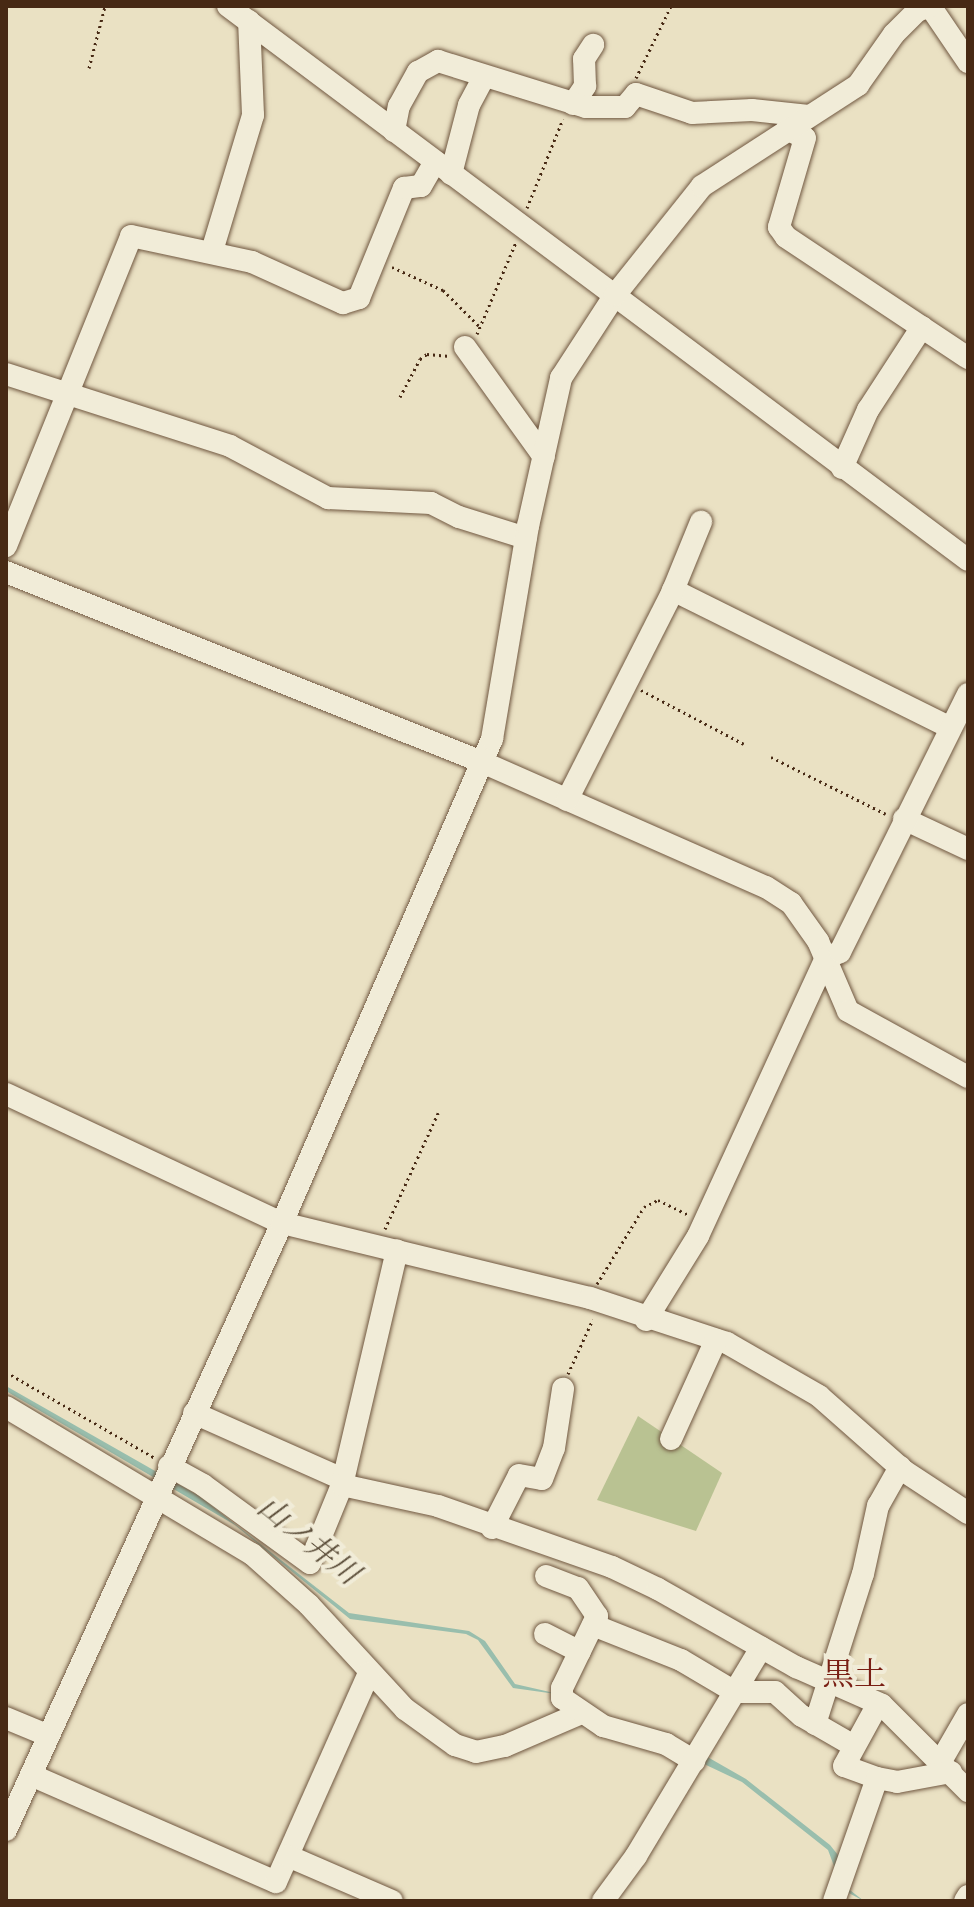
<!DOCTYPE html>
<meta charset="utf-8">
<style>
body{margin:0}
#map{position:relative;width:974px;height:1907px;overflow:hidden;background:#eae1c3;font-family:Cardo,"Noto Serif JP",serif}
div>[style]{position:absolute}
.green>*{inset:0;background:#b9c292}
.water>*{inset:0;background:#99bead}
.path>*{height:3px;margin-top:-1.5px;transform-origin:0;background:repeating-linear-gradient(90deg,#472914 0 2px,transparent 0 6px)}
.roads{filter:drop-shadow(0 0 2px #705740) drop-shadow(0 0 2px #705740)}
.minor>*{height:22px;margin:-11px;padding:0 11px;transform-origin:11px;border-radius:11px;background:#f1ecd8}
span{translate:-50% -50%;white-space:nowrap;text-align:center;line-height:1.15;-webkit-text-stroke:8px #f1ecd8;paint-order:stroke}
.water-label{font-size:30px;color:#5c4e3a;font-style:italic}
.quarter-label{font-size:32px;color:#7a1f14}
.frame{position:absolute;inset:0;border:8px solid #472914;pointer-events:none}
</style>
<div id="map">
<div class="green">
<i style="clip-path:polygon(638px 1416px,722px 1473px,696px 1531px,597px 1500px)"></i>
</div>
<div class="water">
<i style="clip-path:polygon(6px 1386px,199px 1496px,349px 1613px,469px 1631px,485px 1641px,515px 1684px,563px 1695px,513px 1688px,478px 1640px,466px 1634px,350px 1619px,235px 1525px,6px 1391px)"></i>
<i style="clip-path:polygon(607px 1718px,662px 1731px,746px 1779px,830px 1845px,838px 1855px,846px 1887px,864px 1901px,843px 1890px,828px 1850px,742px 1782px)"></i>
</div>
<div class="path">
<i style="left:89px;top:68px;width:64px;rotate:-75.5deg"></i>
<i style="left:636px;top:78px;width:80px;rotate:-64.1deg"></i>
<i style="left:527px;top:208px;width:96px;rotate:-68deg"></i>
<i style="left:392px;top:267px;width:56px;rotate:24.3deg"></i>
<i style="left:443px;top:290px;width:52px;rotate:45deg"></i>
<i style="left:477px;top:334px;width:100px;rotate:-67deg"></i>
<i style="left:400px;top:397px;width:43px;rotate:-62.2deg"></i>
<i style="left:420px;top:359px;width:9px;rotate:-36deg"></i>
<i style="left:427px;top:354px;width:23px;rotate:5deg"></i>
<i style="left:641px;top:690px;width:116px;rotate:27.7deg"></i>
<i style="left:771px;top:757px;width:128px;rotate:26.4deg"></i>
<i style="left:385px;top:1229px;width:128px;rotate:-65.4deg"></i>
<i style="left:597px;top:1284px;width:90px;rotate:-58.6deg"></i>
<i style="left:644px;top:1207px;width:16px;rotate:-27deg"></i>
<i style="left:658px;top:1200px;width:34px;rotate:26deg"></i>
<i style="left:6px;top:1372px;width:172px;rotate:30deg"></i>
<i style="left:568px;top:1374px;width:60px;rotate:-65.6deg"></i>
</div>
<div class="roads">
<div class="minor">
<i style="left:228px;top:6px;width:924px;rotate:36.82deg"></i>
<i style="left:930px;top:6px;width:68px;rotate:55.8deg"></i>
<i style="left:573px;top:104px;width:22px;rotate:-56deg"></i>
<i style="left:585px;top:86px;width:27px;rotate:-92deg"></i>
<i style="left:584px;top:59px;width:17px;rotate:-57deg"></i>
<i style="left:787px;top:129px;width:20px;rotate:27deg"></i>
<i style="left:805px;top:138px;width:93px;rotate:106.3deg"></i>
<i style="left:779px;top:227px;width:12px;rotate:55deg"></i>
<i style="left:786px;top:237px;width:219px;rotate:33.6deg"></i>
<i style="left:394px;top:131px;width:25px;rotate:-79deg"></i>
<i style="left:399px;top:106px;width:39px;rotate:-61deg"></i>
<i style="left:418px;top:72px;width:23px;rotate:-29deg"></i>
<i style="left:438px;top:61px;width:155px;rotate:17.3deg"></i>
<i style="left:586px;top:107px;width:39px"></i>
<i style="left:625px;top:107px;width:17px;rotate:-50deg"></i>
<i style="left:636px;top:94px;width:59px;rotate:18.7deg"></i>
<i style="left:692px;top:113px;width:60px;rotate:-2.9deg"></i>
<i style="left:752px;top:110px;width:57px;rotate:6deg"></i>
<i style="left:451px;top:174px;width:71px;rotate:-75.4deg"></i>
<i style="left:469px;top:105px;width:32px;rotate:-62deg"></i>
<i style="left:212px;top:251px;width:142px;rotate:-73.2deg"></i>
<i style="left:253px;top:115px;width:94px;rotate:-92.4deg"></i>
<i style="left:465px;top:347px;width:135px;rotate:54.3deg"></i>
<i style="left:6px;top:374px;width:235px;rotate:17.8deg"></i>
<i style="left:230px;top:446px;width:111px;rotate:28deg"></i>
<i style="left:328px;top:498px;width:103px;rotate:2.8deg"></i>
<i style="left:431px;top:503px;width:31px;rotate:27deg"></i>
<i style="left:459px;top:517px;width:70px;rotate:17.4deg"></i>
<i style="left:842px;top:468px;width:64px;rotate:-65.9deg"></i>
<i style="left:868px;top:410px;width:99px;rotate:-57deg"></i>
<i style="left:6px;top:546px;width:334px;rotate:-68deg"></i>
<i style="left:131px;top:236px;width:124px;rotate:12.1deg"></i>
<i style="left:252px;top:262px;width:100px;rotate:24.3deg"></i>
<i style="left:343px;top:303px;width:17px;rotate:-17deg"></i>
<i style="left:359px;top:298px;width:119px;rotate:-67.8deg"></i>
<i style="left:404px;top:188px;width:17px;rotate:-7deg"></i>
<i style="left:421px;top:186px;width:28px;rotate:-60deg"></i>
<i style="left:6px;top:572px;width:513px;rotate:21.76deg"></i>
<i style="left:482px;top:762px;width:310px;rotate:23.8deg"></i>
<i style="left:766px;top:887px;width:30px;rotate:33deg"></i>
<i style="left:791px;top:903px;width:47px;rotate:54.6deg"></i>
<i style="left:818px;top:941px;width:76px;rotate:66.8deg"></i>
<i style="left:848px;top:1011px;width:137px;rotate:28.8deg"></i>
<i style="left:673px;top:590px;width:310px;rotate:26.4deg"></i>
<i style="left:567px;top:800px;width:232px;rotate:-63.1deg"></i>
<i style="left:672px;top:593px;width:77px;rotate:-67.8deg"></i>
<i style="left:904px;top:819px;width:71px;rotate:25.1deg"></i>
<i style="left:6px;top:1094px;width:305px;rotate:25.1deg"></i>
<i style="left:282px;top:1223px;width:317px;rotate:13.7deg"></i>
<i style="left:590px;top:1298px;width:144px;rotate:18.2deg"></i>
<i style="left:727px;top:1343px;width:106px;rotate:29.9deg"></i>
<i style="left:819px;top:1396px;width:113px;rotate:41.4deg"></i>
<i style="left:904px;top:1471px;width:77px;rotate:33.3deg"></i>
<i style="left:646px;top:1320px;width:99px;rotate:-58.2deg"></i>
<i style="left:698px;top:1236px;width:306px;rotate:-65.3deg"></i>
<i style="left:826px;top:958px;width:15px;rotate:-23deg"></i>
<i style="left:840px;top:952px;width:288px;rotate:-63.6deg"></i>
<i style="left:6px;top:1407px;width:287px;rotate:30.9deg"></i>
<i style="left:252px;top:1554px;width:76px;rotate:41.8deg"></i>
<i style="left:309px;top:1605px;width:142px;rotate:47.3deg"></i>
<i style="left:405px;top:1709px;width:62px;rotate:35.8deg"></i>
<i style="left:455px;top:1745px;width:22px;rotate:18deg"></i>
<i style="left:476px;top:1752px;width:30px;rotate:-12deg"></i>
<i style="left:505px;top:1746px;width:81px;rotate:-23.4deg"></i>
<i style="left:194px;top:1413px;width:162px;rotate:24deg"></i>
<i style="left:671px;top:1439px;width:109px;rotate:-65.6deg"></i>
<i style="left:169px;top:1466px;width:39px;rotate:29deg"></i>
<i style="left:203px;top:1485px;width:132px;rotate:36.1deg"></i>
<i style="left:310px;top:1563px;width:84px;rotate:-67.7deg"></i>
<i style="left:342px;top:1485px;width:241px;rotate:-76.8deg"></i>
<i style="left:342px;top:1485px;width:98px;rotate:12.3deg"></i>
<i style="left:438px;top:1506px;width:184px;rotate:19.3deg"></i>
<i style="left:612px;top:1567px;width:51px;rotate:25.6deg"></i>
<i style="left:658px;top:1589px;width:159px;rotate:29.5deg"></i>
<i style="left:796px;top:1667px;width:94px;rotate:23.8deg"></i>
<i style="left:882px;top:1705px;width:122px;rotate:45deg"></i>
<i style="left:492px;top:1528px;width:59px;rotate:-63deg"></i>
<i style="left:519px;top:1475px;width:23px;rotate:10deg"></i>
<i style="left:542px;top:1479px;width:33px;rotate:-69deg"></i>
<i style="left:554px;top:1448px;width:60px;rotate:-81.3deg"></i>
<i style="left:546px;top:1576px;width:34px;rotate:21deg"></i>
<i style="left:578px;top:1588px;width:34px;rotate:56deg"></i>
<i style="left:597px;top:1616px;width:80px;rotate:115.9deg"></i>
<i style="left:562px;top:1688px;width:10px;rotate:90deg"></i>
<i style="left:562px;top:1698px;width:50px;rotate:34.3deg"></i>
<i style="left:603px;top:1726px;width:66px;rotate:15.9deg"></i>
<i style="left:666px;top:1744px;width:33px;rotate:31deg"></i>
<i style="left:593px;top:1625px;width:95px;rotate:21.7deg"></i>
<i style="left:681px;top:1660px;width:63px;rotate:30.7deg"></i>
<i style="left:735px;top:1692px;width:40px"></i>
<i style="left:775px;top:1692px;width:36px;rotate:42deg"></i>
<i style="left:802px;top:1716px;width:60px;rotate:30deg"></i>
<i style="left:545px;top:1634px;width:39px;rotate:27deg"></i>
<i style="left:6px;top:1718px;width:44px;rotate:22.5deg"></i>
<i style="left:815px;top:1724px;width:157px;rotate:-72.3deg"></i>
<i style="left:863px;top:1574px;width:70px;rotate:-77.6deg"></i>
<i style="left:878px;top:1506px;width:45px;rotate:-60.6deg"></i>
<i style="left:941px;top:1761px;width:54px;rotate:-60.1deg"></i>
<i style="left:31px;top:1775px;width:267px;rotate:23.6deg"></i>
<i style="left:276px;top:1882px;width:229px;rotate:-66deg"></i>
<i style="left:877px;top:1778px;width:35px;rotate:-160deg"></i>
<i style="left:844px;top:1766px;width:71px;rotate:-61.3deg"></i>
<i style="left:6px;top:1830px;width:667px;rotate:-65.55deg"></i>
<i style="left:282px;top:1223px;width:528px;rotate:-66.54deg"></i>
<i style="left:492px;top:739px;width:216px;rotate:-80.4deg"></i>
<i style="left:528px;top:526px;width:152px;rotate:-77.4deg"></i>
<i style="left:561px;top:378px;width:99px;rotate:-57deg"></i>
<i style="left:615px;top:295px;width:139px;rotate:-51.4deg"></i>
<i style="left:702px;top:186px;width:186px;rotate:-32.9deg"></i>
<i style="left:858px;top:85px;width:62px;rotate:-54.8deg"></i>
<i style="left:894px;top:34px;width:33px;rotate:-45deg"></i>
<i style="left:917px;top:11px;width:14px;rotate:-21deg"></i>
<i style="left:288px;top:1856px;width:113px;rotate:23.4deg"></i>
<i style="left:603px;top:1901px;width:56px;rotate:-53.7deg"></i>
<i style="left:636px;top:1856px;width:243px;rotate:-59deg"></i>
<i style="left:834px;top:1901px;width:130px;rotate:-70.7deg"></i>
<i style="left:877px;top:1778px;width:20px;rotate:11deg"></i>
<i style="left:897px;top:1782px;width:55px;rotate:-10.5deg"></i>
<i style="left:965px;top:1901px;width:6px;rotate:-59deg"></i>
</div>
</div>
<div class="water-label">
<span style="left:308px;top:1541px;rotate:39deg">山ノ井川</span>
</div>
<div class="quarter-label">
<span style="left:854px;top:1675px">黒土</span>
</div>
<div class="frame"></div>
</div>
